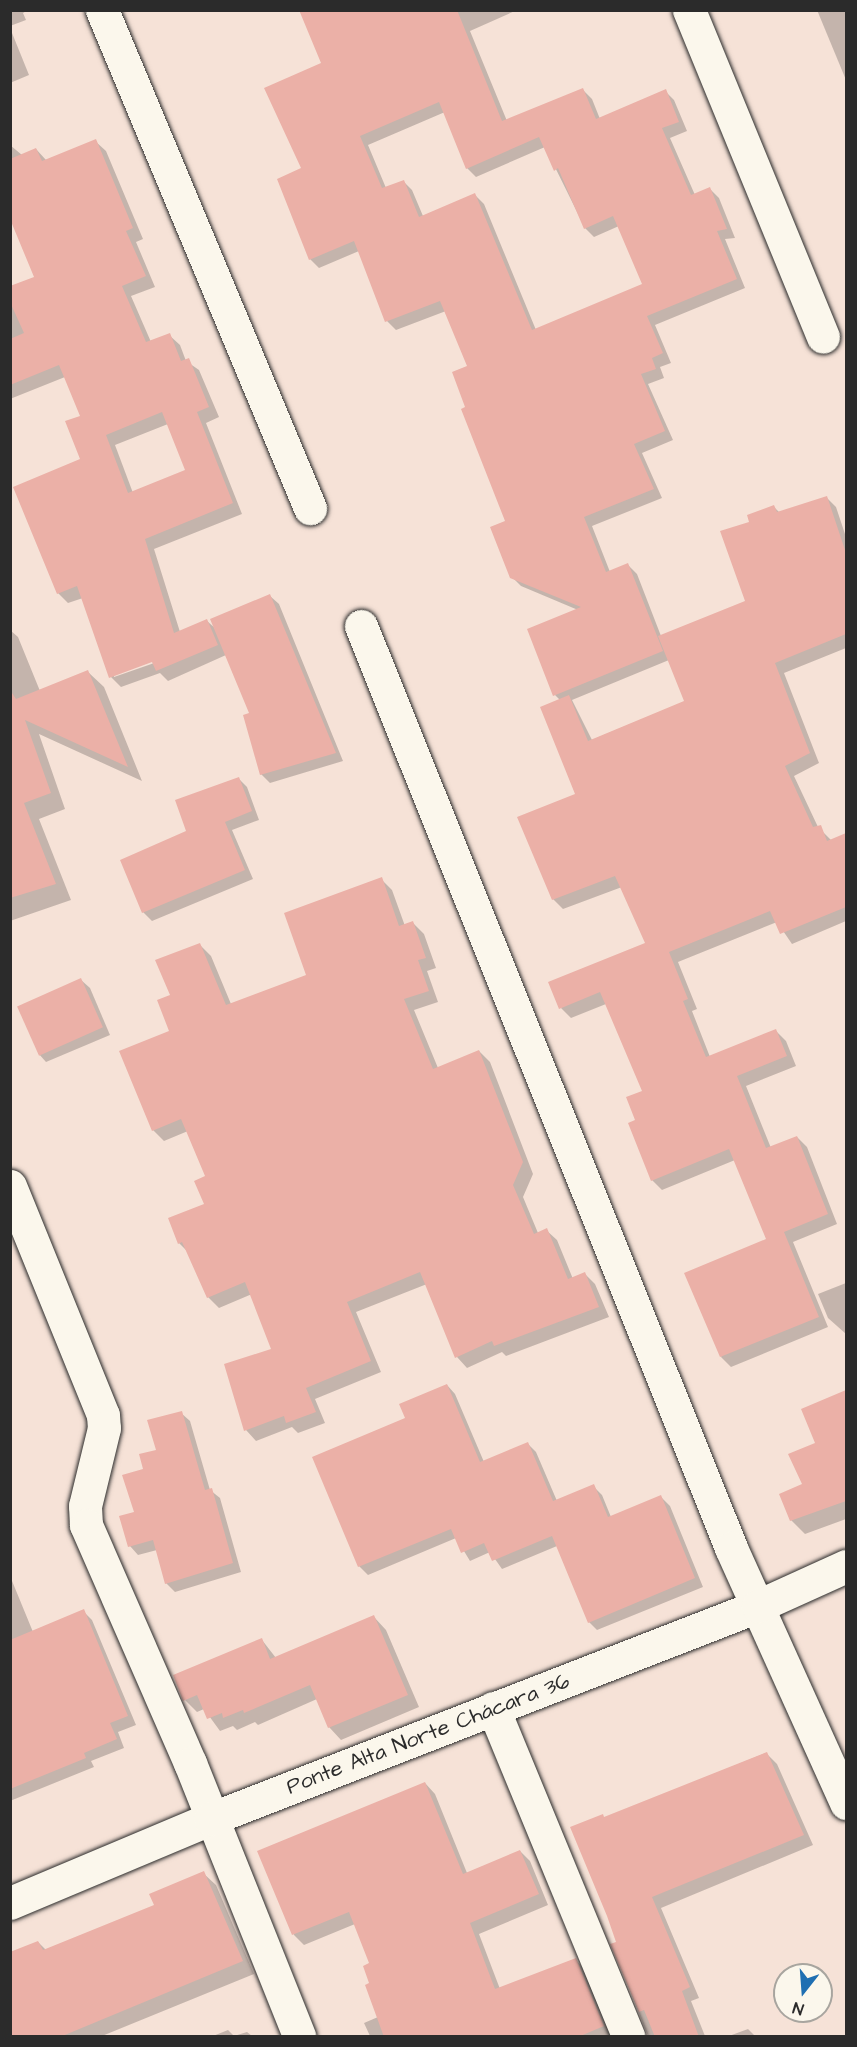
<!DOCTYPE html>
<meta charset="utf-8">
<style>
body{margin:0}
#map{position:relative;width:857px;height:2047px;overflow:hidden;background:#f6e2d7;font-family:"Architects Daughter",sans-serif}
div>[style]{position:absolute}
.shadow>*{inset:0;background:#0003}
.building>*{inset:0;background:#ebb0a7;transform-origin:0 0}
.roads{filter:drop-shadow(0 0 2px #2b2b2b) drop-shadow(0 0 2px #2b2b2b)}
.street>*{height:33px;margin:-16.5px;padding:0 16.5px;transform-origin:16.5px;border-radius:16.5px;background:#fbf7ec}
.secondary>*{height:33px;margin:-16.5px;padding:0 16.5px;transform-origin:16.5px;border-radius:16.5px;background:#fbf7ec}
span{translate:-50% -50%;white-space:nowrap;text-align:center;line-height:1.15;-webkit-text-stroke:4.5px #fbf7ec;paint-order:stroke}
.street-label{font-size:22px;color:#2b2b2b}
.frame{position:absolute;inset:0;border:12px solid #2b2b2b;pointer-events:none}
.north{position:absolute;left:773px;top:1963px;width:60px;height:60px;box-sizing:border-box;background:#fbf7ec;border:2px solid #a8a59f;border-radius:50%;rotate:197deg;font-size:16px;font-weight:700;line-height:24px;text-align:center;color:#2b2b2b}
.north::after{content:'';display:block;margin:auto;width:21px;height:27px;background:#1f6fb2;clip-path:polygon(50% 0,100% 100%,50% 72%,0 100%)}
</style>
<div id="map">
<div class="shadow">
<i style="clip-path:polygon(10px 10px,28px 10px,23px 13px,26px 20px,10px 26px)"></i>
<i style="clip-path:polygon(evenodd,301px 10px,517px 10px,470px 31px,507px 121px,583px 90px,592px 99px,600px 119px,665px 91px,674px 100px,687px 131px,670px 138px,695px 195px,710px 189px,719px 198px,735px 238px,725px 239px,745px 288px,655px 325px,671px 363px,660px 367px,664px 378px,648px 384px,673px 440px,642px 453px,662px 498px,592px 526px,610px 572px,628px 565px,637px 574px,661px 636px,747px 602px,751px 523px,774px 507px,780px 513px,826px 497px,836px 507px,846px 537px,846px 648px,784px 673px,819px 763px,794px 776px,818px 827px,832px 841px,842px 837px,846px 841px,846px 921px,792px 944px,777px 922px,678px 962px,697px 1009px,692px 1011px,710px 1057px,776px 1031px,786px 1041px,796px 1066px,746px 1086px,771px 1148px,797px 1137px,807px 1147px,837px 1224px,793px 1242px,828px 1327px,731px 1367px,721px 1357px,768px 1240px,735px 1160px,662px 1190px,652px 1180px,637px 1121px,644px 1091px,606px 1004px,571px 1018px,561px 1008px,647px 944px,622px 887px,563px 909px,553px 899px,577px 795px,560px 700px,555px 695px,578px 610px,521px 586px,512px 577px,507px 522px,467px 408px,469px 367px,446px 311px,396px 330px,387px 321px,359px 251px,319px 268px,310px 259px,303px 169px,323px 64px,301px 10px,445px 112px,467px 168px,476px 177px,545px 147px,585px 228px,594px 237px,619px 226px,644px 285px,536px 330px,484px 204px,475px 195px,423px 216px,412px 190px,403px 181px,386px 188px,368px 145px,445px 112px,301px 10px,669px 660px,686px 701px,592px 740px,572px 700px,669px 660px)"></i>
<i style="clip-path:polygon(817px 10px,846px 10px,846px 80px)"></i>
<i style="clip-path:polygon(10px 28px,29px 75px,10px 83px)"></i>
<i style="clip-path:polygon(evenodd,95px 141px,106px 151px,143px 239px,136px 242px,155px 287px,131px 296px,151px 342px,169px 335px,180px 345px,186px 361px,199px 370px,219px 417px,206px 423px,242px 514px,154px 549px,180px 632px,207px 621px,216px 629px,270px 596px,279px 604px,343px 761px,270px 783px,261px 774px,251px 714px,226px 655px,168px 681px,160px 673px,121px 687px,111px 677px,83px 598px,68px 603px,58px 593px,82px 459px,81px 416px,65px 377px,10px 399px,10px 288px,36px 278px,10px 215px,10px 145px,22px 155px,36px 149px,46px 160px,95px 141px,168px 424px,187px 470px,133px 493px,115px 445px,168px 424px,95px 141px,159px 658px,160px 661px,114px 677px,114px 674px,159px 658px)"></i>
<i style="clip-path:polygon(10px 630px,18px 637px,40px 691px,88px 672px,104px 687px,142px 781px,39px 734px,65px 809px,39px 819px,71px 900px,10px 921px)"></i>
<i style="clip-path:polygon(239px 779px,247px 787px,259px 820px,232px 830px,253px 879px,152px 921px,143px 912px,188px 831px)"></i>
<i style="clip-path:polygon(381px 879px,392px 890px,405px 926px,413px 923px,424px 934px,436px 968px,427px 971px,438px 1002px,414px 1010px,438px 1068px,479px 1051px,490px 1062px,533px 1174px,523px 1197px,538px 1233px,546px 1230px,557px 1240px,573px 1279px,585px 1274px,595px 1284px,609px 1317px,506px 1356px,502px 1352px,467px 1368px,457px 1357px,427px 1284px,356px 1312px,381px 1372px,315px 1399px,325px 1423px,298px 1433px,292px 1427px,256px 1441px,246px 1430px,273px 1350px,252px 1294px,219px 1308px,208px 1297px,188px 1252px,179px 1243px,206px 1205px,207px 1177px,188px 1131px,164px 1141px,153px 1130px,171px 1032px,172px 996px,200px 945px,211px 956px,231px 1004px,308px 976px)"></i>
<i style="clip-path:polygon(81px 980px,90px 988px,110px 1035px,46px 1062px,38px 1053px)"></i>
<i style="clip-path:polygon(846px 1283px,846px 1334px,828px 1318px,818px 1294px)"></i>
<i style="clip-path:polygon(447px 1385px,455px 1394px,484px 1462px,528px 1444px,536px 1452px,557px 1501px,593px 1486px,602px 1495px,611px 1517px,661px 1497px,670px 1506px,703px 1587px,597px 1630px,589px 1622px,557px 1546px,502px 1569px,490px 1552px,470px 1561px,456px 1538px,368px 1575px,359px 1566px,407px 1419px)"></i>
<i style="clip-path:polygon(846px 1391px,846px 1519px,805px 1534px,791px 1520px,817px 1444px,803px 1410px)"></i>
<i style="clip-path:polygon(181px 1413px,190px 1421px,210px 1490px,220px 1498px,241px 1572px,175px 1592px,166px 1583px,157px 1550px,138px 1555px,130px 1546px,144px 1470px)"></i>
<i style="clip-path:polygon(10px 1576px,33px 1632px,83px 1611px,92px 1620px,136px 1725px,118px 1732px,124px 1748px,91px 1761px,94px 1767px,10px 1801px)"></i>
<i style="clip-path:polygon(374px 1617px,386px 1630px,419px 1707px,341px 1740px,329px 1727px,317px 1699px,258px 1725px,255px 1722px,237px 1730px,233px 1726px,220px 1731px,204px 1709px,197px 1712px,185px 1700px,262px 1640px,276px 1658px)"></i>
<i style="clip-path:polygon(766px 1753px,777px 1764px,813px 1845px,661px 1908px,699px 1998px,691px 2001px,705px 2036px,648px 2036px,612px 1945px,618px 1943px,605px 1818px)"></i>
<i style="clip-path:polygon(425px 1783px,435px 1794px,467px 1873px,520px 1851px,530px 1861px,548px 1905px,479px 1934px,500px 1989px,575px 1959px,585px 1970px,613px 2036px,370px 2036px,364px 2023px,378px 2017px,371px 1964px,355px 1924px,304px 1945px,294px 1935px,259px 1851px)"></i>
<i style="clip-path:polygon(203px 1873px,216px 1885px,254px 1974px,102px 2036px,10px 2036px,38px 1942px,46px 1950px,156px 1906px)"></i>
<i style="clip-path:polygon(748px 2029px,755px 2036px,729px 2036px)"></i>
<i style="clip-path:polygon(228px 2030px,234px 2036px,247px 2032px,252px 2036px,213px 2036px)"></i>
</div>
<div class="building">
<i style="clip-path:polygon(evenodd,299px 10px,457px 10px,502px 121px,583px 88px,596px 119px,666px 89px,679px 122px,662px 128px,691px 195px,710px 187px,727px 229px,717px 231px,737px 279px,647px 316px,663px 353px,652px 358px,656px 369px,641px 374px,665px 431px,634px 444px,654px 489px,584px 517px,606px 572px,628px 563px,663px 651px,553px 696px,527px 629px,581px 607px,510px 578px,490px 527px,505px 521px,461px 409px,465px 407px,452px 372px,467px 366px,440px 301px,385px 322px,354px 241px,309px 260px,277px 179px,301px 168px,264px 88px,321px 63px,299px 10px,439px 102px,466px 169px,539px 137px,554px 171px,558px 168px,584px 229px,613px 216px,642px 284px,532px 330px,475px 193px,419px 217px,404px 180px,382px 188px,360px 136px,439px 102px)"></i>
<i style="clip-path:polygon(evenodd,96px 139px,133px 228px,126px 231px,146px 276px,122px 286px,146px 342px,170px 333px,181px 361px,189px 358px,209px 407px,197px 412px,233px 503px,145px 539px,174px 633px,207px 619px,218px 645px,156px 671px,152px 662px,109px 678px,77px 586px,57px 594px,13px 487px,80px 459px,65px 421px,80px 416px,59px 365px,10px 385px,10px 339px,24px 333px,10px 302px,10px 286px,34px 277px,10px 219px,10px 159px,36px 148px,42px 161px,96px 139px,162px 412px,185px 470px,128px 493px,106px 435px,162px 412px)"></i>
<i style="clip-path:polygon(827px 496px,846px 553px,846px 634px,775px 663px,810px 753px,785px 766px,813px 827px,821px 825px,827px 841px,846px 833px,846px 907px,780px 934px,770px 911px,669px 952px,688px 999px,683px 1001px,706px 1057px,776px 1029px,787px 1056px,737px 1076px,766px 1148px,797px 1136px,828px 1214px,784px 1232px,819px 1317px,720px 1357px,684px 1273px,766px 1239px,729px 1149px,651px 1181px,628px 1123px,635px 1120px,626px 1097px,642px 1091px,600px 992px,559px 1009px,548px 982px,645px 943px,615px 876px,552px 900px,517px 817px,575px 794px,540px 707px,569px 695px,588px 741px,684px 701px,658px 636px,745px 601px,720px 531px,749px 522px,747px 515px,774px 505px,777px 512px)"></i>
<i style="clip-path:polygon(270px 594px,336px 753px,260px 775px,243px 715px,249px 713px,210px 619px)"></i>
<i style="clip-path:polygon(88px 670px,128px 767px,25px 720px,51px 793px,24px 803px,56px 884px,10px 898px,10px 690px,16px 699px)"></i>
<i style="clip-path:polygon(239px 777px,252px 811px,225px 822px,245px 870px,142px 913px,120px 860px,186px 831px,175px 800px)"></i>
<i style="clip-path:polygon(382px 877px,399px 926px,413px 921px,426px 958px,418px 960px,429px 991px,404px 999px,433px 1069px,479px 1050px,523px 1162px,513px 1185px,534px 1234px,547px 1228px,568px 1279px,585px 1272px,599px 1307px,494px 1346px,492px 1341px,455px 1358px,420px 1272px,347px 1302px,371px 1361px,306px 1388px,316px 1412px,286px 1423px,284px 1416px,244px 1431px,224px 1364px,271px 1349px,245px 1282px,207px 1298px,182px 1242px,178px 1244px,168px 1218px,204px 1204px,194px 1181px,205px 1176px,181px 1119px,152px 1131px,119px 1051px,169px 1031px,157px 1000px,170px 995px,155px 960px,200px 943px,226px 1005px,306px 975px,284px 913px)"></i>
<i style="left:81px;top:978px;width:54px;height:70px;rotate:66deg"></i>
<i style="clip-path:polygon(447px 1384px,480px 1462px,528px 1442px,553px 1501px,594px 1484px,608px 1517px,661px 1495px,695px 1578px,588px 1623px,552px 1536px,492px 1561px,484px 1543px,461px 1553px,451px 1529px,358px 1567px,312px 1457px,405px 1418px,399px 1404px)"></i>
<i style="clip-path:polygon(846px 1390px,846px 1501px,790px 1521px,779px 1494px,802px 1484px,788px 1454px,815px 1443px,801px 1409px)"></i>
<i style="clip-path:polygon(182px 1411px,205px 1490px,212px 1488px,233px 1563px,165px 1584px,153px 1540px,128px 1547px,119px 1516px,134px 1512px,122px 1475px,143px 1469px,139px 1454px,156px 1450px,147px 1420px)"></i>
<i style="clip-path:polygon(84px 1609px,128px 1716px,110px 1723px,117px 1739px,84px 1753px,86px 1758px,10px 1789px,10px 1640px)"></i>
<i style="clip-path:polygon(374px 1615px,408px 1695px,328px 1728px,310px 1685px,244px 1713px,243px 1710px,223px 1718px,222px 1713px,207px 1719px,197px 1695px,183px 1701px,173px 1675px,262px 1638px,270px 1659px)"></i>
<i style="clip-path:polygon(767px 1752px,804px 1835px,652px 1897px,690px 1987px,682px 1991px,699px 2037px,655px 2037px,644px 2010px,639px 2012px,610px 1944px,616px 1942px,607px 1916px,570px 1827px,603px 1814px,604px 1817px)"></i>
<i style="clip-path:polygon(425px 1782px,463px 1874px,520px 1850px,539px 1894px,470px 1923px,495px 1989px,576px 1958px,604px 2026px,578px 2037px,384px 2037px,365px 1985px,369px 1983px,363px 1966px,369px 1963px,349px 1912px,292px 1935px,257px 1851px)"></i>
<i style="clip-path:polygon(204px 1871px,243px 1961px,60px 2037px,10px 2037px,10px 1952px,38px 1941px,43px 1950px,154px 1905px,149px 1894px)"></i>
</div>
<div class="roads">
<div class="street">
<i style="left:102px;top:10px;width:540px;rotate:67.33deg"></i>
<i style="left:689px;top:10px;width:353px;rotate:67.7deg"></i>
<i style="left:361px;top:626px;width:993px;rotate:68.13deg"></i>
<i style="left:731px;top:1548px;width:280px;rotate:65.7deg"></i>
<i style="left:10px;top:1186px;width:247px;rotate:67.9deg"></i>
<i style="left:103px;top:1415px;width:13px;rotate:86deg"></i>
<i style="left:104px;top:1428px;width:80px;rotate:103.7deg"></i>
<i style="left:85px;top:1506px;width:19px;rotate:87deg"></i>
<i style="left:86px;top:1525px;width:260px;rotate:66.4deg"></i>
<i style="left:190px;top:1763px;width:294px;rotate:68.2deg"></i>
<i style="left:493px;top:1708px;width:355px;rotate:67.6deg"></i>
</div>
<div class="secondary">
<i style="left:10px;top:1903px;width:217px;rotate:-22.8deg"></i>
<i style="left:210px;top:1819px;width:588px;rotate:-21.24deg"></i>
<i style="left:758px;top:1606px;width:97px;rotate:-24.4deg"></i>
</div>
</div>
<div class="street-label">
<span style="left:428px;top:1734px;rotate:-21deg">Ponte Alta Norte Chácara 36</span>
</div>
<div class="frame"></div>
<div class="north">N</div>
</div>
